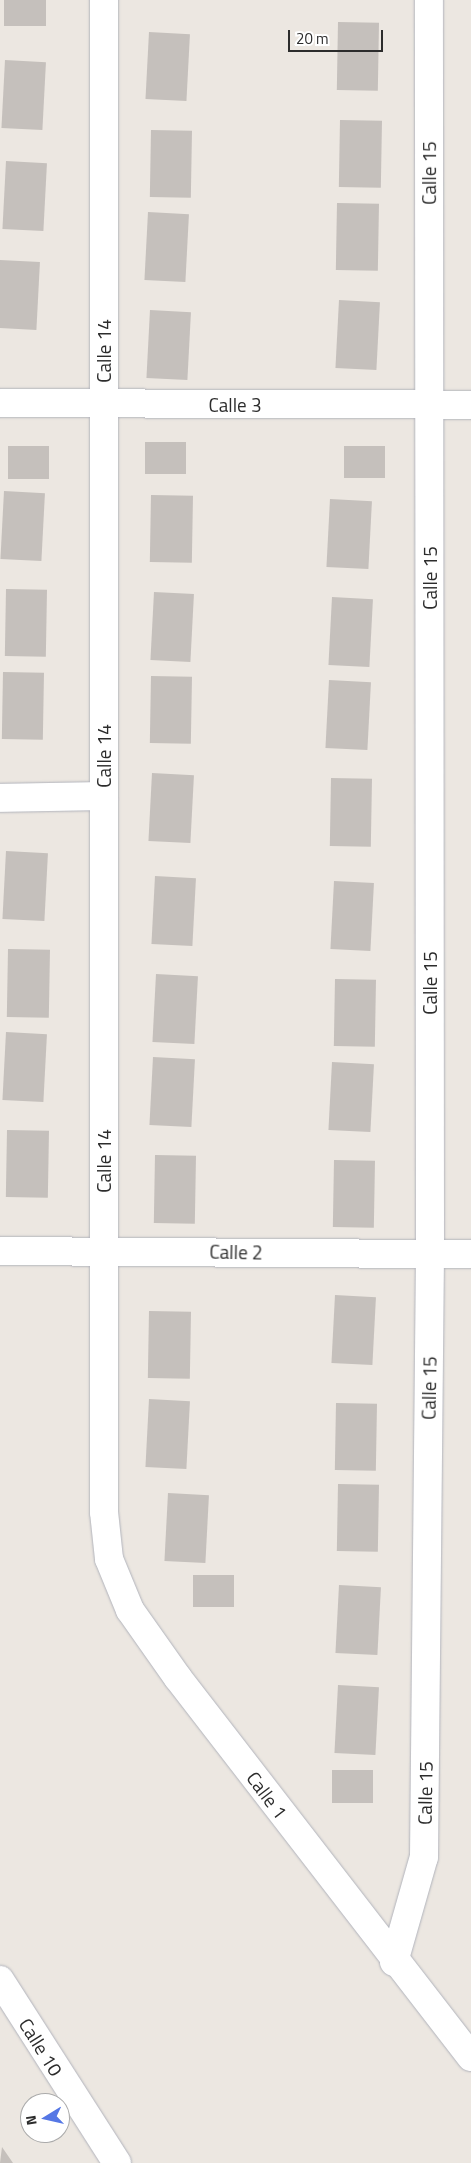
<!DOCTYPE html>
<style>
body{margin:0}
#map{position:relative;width:471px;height:2163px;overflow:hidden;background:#ece7e1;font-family:"Titillium Web",sans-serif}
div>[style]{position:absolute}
.building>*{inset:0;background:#c5c0bc;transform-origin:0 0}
.roads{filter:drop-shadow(0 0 1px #b1b3bb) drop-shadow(0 0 1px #b1b3bb)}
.street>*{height:28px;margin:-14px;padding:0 14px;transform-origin:14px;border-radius:14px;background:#fff}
span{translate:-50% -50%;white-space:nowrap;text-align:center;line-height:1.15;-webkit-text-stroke:4px #fff;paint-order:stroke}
.street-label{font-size:19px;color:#2c2c2c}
.north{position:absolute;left:20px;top:2093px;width:50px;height:50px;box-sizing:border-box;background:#fff;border:1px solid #ababab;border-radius:50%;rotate:261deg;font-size:14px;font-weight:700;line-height:20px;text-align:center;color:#2c2c2c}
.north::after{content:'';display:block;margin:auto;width:18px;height:22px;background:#5577e5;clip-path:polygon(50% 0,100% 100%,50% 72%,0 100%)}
.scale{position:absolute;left:288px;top:30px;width:95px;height:22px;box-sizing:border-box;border:2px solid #2c2c2c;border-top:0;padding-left:6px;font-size:15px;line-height:18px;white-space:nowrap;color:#2c2c2c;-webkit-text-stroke:4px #fff;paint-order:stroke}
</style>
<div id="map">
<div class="building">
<i style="left:4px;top:0;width:42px;height:26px"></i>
<i style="left:338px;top:22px;width:41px;height:68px;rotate:1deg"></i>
<i style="left:149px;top:32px;width:41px;height:67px;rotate:3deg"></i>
<i style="left:5px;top:60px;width:41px;height:68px;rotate:3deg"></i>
<i style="left:340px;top:120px;width:42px;height:67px;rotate:1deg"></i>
<i style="left:151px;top:130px;width:41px;height:67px;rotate:1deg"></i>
<i style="left:6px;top:161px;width:41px;height:68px;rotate:3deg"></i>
<i style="left:337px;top:203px;width:42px;height:67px;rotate:1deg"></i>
<i style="left:148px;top:212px;width:41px;height:68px;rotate:3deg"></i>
<i style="left:0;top:260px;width:40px;height:68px;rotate:3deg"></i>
<i style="left:339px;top:300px;width:41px;height:68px;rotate:3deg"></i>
<i style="left:150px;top:310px;width:41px;height:68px;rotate:3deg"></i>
<i style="left:186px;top:442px;width:32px;height:41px;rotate:90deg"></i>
<i style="left:49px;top:446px;width:33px;height:41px;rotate:90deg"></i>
<i style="left:344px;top:446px;width:41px;height:32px"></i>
<i style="left:4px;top:491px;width:41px;height:68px;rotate:3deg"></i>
<i style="left:151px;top:495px;width:42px;height:67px;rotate:1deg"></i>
<i style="left:330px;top:499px;width:42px;height:68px;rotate:3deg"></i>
<i style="left:6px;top:589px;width:41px;height:67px;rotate:1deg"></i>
<i style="left:154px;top:592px;width:40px;height:68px;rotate:3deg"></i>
<i style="left:332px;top:597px;width:41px;height:68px;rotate:3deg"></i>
<i style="left:3px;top:672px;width:41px;height:67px;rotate:1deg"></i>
<i style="left:151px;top:676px;width:41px;height:67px;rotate:1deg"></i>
<i style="left:329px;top:680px;width:42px;height:68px;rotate:3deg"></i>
<i style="left:152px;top:773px;width:42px;height:68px;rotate:3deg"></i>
<i style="left:331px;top:778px;width:41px;height:68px;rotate:1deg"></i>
<i style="left:6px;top:851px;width:42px;height:68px;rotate:3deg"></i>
<i style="left:155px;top:876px;width:41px;height:68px;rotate:3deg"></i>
<i style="left:334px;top:881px;width:40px;height:68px;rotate:3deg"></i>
<i style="left:8px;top:949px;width:42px;height:68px;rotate:1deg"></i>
<i style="left:156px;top:974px;width:42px;height:68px;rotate:3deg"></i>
<i style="left:335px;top:979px;width:41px;height:67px;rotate:1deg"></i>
<i style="left:6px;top:1032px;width:41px;height:68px;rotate:3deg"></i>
<i style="left:153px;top:1057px;width:42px;height:68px;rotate:3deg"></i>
<i style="left:332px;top:1062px;width:42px;height:68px;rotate:3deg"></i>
<i style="left:7px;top:1130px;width:42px;height:67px;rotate:1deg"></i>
<i style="left:155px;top:1155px;width:41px;height:68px;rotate:1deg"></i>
<i style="left:334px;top:1160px;width:41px;height:67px;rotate:1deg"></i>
<i style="left:335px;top:1295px;width:41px;height:68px;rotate:3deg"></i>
<i style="left:149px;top:1311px;width:42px;height:67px;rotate:1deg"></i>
<i style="left:149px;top:1399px;width:41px;height:68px;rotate:3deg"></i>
<i style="left:336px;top:1403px;width:41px;height:67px;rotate:1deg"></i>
<i style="left:338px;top:1484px;width:41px;height:67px;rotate:1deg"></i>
<i style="left:168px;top:1493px;width:41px;height:68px;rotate:3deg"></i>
<i style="left:234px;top:1575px;width:32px;height:41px;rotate:90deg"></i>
<i style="left:339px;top:1585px;width:42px;height:68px;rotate:3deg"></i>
<i style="left:338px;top:1685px;width:41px;height:68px;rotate:3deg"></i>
<i style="left:332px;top:1770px;width:41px;height:33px"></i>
<i style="clip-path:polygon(2px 2147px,13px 2163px,0 2163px)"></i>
</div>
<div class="roads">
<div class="street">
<i style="left:104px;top:0;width:1512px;rotate:90deg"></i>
<i style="left:104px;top:1512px;width:47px;rotate:83.9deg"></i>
<i style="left:109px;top:1559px;width:55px;rotate:67.6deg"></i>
<i style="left:130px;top:1610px;width:83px;rotate:54.8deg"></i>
<i style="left:178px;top:1678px;width:479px;rotate:52.3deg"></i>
<i style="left:0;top:403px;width:471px;rotate:0.2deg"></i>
<i style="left:0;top:798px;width:104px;rotate:-1.1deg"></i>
<i style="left:0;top:1251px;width:471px;rotate:0.4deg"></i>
<i style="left:394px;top:1962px;width:109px;rotate:-74.1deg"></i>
<i style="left:424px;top:1857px;width:603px;rotate:-89.43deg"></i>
<i style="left:430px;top:1254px;width:1254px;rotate:-90.05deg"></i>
<i style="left:0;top:1980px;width:217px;rotate:57.4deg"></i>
</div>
</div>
<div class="street-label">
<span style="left:429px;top:173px;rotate:-90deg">Calle 15</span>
<span style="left:104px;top:351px;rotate:-90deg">Calle 14</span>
<span style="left:235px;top:405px">Calle 3</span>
<span style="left:430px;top:578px;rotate:-90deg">Calle 15</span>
<span style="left:104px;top:756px;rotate:-90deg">Calle 14</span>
<span style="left:430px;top:983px;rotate:-90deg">Calle 15</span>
<span style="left:104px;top:1161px;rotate:-90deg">Calle 14</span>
<span style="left:236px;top:1252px;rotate:1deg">Calle 2</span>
<span style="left:429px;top:1388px;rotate:-89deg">Calle 15</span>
<span style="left:425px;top:1793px;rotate:-89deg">Calle 15</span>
<span style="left:267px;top:1795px;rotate:53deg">Calle 1</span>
<span style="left:41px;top:2047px;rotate:58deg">Calle 10</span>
</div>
<div class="north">N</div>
<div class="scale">20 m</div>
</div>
